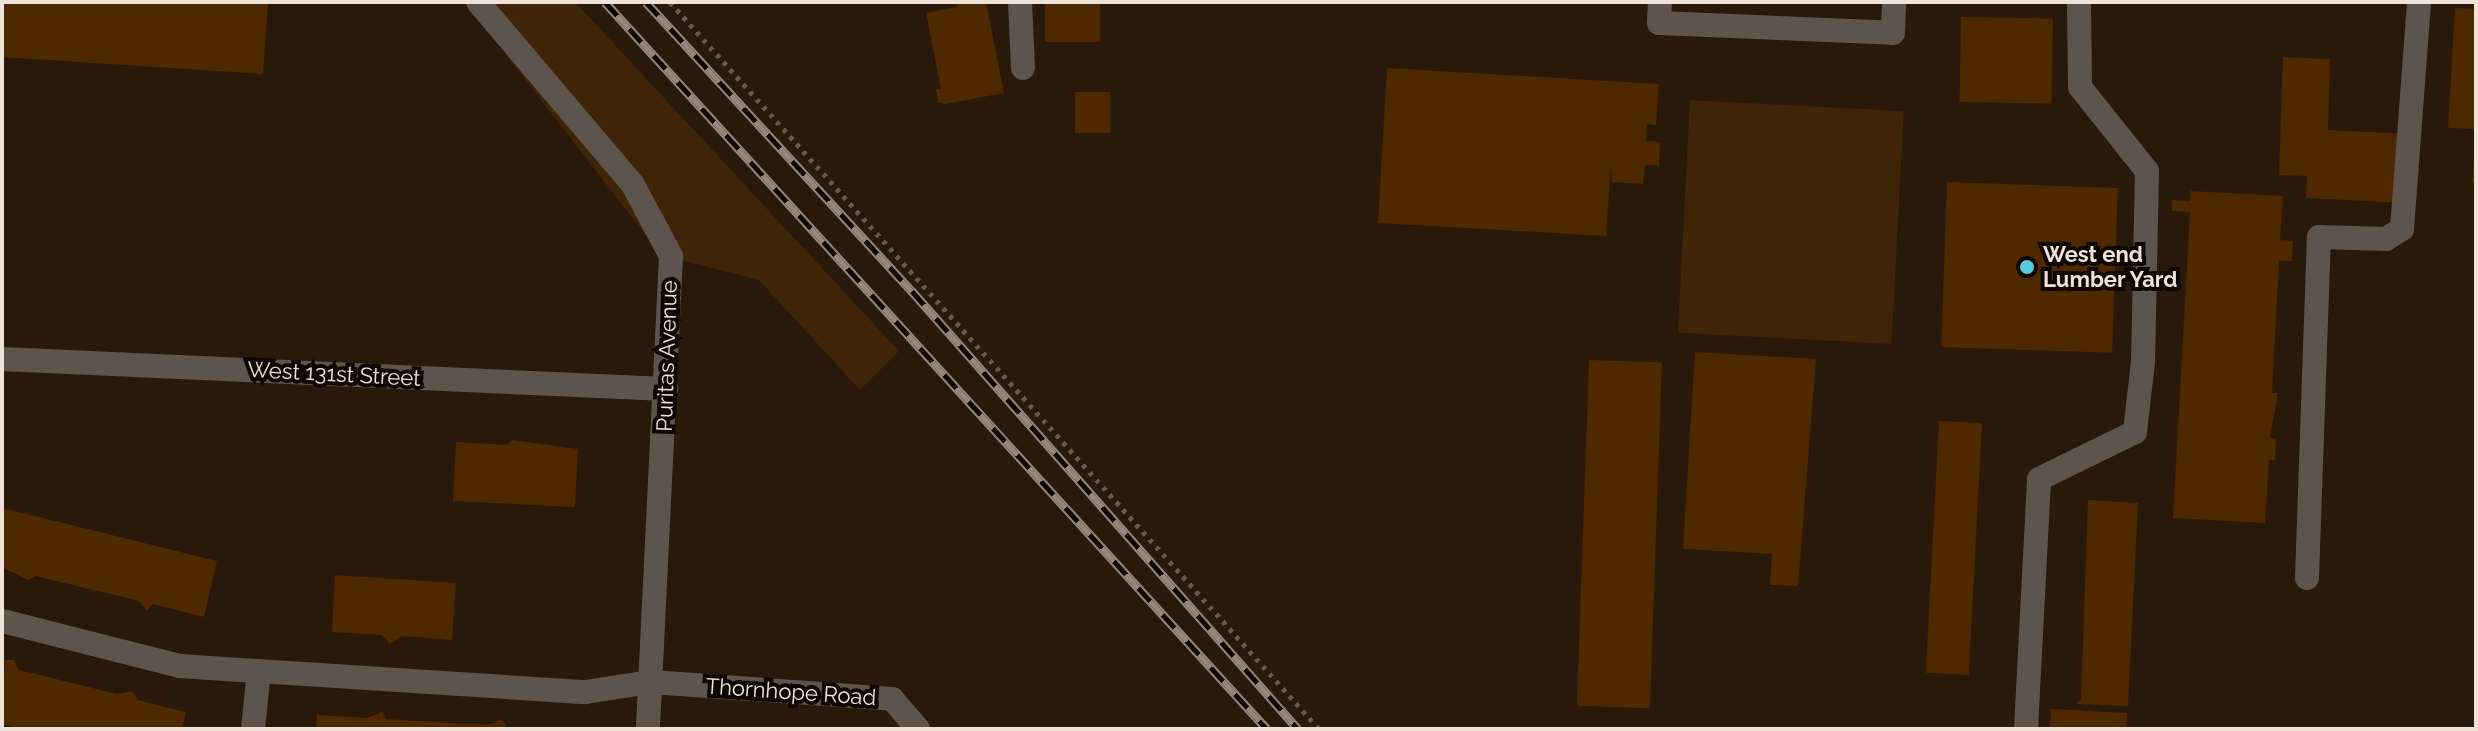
<!DOCTYPE html>
<style>
body{margin:0}
#map{position:relative;width:2478px;height:731px;overflow:hidden;background:#29190a;font-family:Raleway,sans-serif}
div>[style]{position:absolute}
.green>*{inset:0;background:#3f2408;transform-origin:0 0}
.building>*{inset:0;background:#4e2900;transform-origin:0 0}
.path>*{height:5px;margin-top:-2.5px;transform-origin:0;background:repeating-linear-gradient(90deg,#68594c 0 4px,transparent 0 10px)}
.minor>*{height:24px;margin:-12px;padding:0 12px;transform-origin:12px;border-radius:12px;background:#5d554d}
.rail>*{height:9px;margin-top:-4.5px;transform-origin:0;background:repeating-linear-gradient(90deg,#0d0602 0 18px,#95877b 0 36px);box-sizing:border-box;border-block:2px solid #95877b}
.dots>*{width:22px;height:22px;translate:-50% -50%;box-sizing:border-box;border:4px solid #0d0602;border-radius:50%}
span{translate:-50% -50%;white-space:nowrap;text-align:center;line-height:1.15;-webkit-text-stroke:8px #0d0602;paint-order:stroke}
.poi-label{font-size:22px;color:#eee2d9;font-weight:700}
.left{translate:0 -50%;text-align:left}
.street-label{font-size:22px;color:#eee2d9}
.frame{position:absolute;inset:0;border:4px solid #eee2d9;pointer-events:none}
</style>
<div id="map">
<div class="green">
<i style="clip-path:polygon(465px 2px,575px 2px,899px 351px,860px 390px,759px 280px,661px 255px)"></i>
<i style="left:1690px;top:100px;width:214px;height:233px;rotate:3deg"></i>
</div>
<div class="building">
<i style="clip-path:polygon(2px 2px,268px 2px,263px 74px,2px 57px)"></i>
<i style="clip-path:polygon(956px 2px,986px 2px,1004px 93px,945px 104px,938px 102px,936px 89px,941px 89px,926px 13px,957px 7px)"></i>
<i style="left:1045px;top:2px;width:55px;height:40px"></i>
<i style="clip-path:polygon(2455px 8px,2476px 9px,2476px 129px,2448px 128px)"></i>
<i style="left:1961px;top:17px;width:92px;height:85px;rotate:1deg"></i>
<i style="clip-path:polygon(2283px 57px,2330px 59px,2328px 130px,2408px 134px,2404px 203px,2306px 198px,2307px 176px,2279px 175px)"></i>
<i style="clip-path:polygon(1387px 68px,1659px 84px,1656px 125px,1647px 124px,1646px 141px,1660px 142px,1659px 166px,1645px 165px,1643px 184px,1612px 182px,1611px 163px,1606px 236px,1378px 223px)"></i>
<i style="left:1075px;top:92px;width:35px;height:41px"></i>
<i style="clip-path:polygon(2474px 162px,2476px 163px,2476px 183px,2472px 183px)"></i>
<i style="left:1947px;top:182px;width:171px;height:165px;rotate:2deg"></i>
<i style="clip-path:polygon(2190px 191px,2283px 196px,2280px 240px,2293px 241px,2292px 261px,2279px 261px,2272px 393px,2278px 393px,2270px 438px,2276px 439px,2275px 460px,2269px 460px,2265px 523px,2173px 518px,2190px 212px,2172px 211px,2172px 200px,2190px 201px)"></i>
<i style="clip-path:polygon(1695px 352px,1816px 359px,1798px 586px,1770px 585px,1772px 554px,1683px 549px)"></i>
<i style="left:1589px;top:360px;width:73px;height:346px;rotate:2deg"></i>
<i style="left:1939px;top:421px;width:43px;height:252px;rotate:3deg"></i>
<i style="clip-path:polygon(513px 440px,578px 449px,575px 507px,453px 501px,456px 442px,506px 445px)"></i>
<i style="clip-path:polygon(2088px 500px,2138px 503px,2128px 706px,2076px 704px,2081px 698px)"></i>
<i style="clip-path:polygon(2px 508px,217px 561px,204px 617px,153px 604px,147px 611px,139px 601px,36px 576px,28px 580px,2px 567px)"></i>
<i style="clip-path:polygon(335px 575px,456px 583px,452px 640px,402px 636px,390px 644px,382px 635px,332px 632px)"></i>
<i style="clip-path:polygon(5px 660px,14px 660px,19px 670px,117px 694px,132px 691px,138px 700px,186px 712px,182px 729px,23px 729px,2px 724px)"></i>
<i style="clip-path:polygon(2051px 709px,2127px 713px,2126px 729px,2050px 729px)"></i>
<i style="clip-path:polygon(382px 712px,386px 719px,488px 725px,502px 719px,508px 729px,316px 729px,317px 715px,368px 718px)"></i>
</div>
<div class="path">
<i style="left:670px;top:2px;width:975px;rotate:48.24deg"></i>
</div>
<div class="minor">
<i style="left:478px;top:2px;width:240px;rotate:49.7deg"></i>
<i style="left:633px;top:185px;width:81px;rotate:61.8deg"></i>
<i style="left:671px;top:256px;width:474px;rotate:92.8deg"></i>
<i style="left:1020px;top:2px;width:66px;rotate:87.4deg"></i>
<i style="left:1660px;top:2px;width:21px;rotate:93deg"></i>
<i style="left:1659px;top:23px;width:234px;rotate:2.4deg"></i>
<i style="left:1893px;top:33px;width:31px;rotate:-88deg"></i>
<i style="left:2px;top:359px;width:665px;rotate:2.59deg"></i>
<i style="left:2307px;top:578px;width:341px;rotate:-88deg"></i>
<i style="left:2319px;top:237px;width:67px;rotate:1.7deg"></i>
<i style="left:2386px;top:239px;width:19px;rotate:-32deg"></i>
<i style="left:2402px;top:229px;width:228px;rotate:-85.7deg"></i>
<i style="left:2px;top:621px;width:184px;rotate:14.2deg"></i>
<i style="left:180px;top:666px;width:406px;rotate:3.7deg"></i>
<i style="left:585px;top:692px;width:67px;rotate:-8.6deg"></i>
<i style="left:651px;top:682px;width:242px;rotate:4deg"></i>
<i style="left:892px;top:699px;width:40px;rotate:49deg"></i>
<i style="left:253px;top:729px;width:58px;rotate:-84.1deg"></i>
<i style="left:2026px;top:729px;width:250px;rotate:-87deg"></i>
<i style="left:2039px;top:479px;width:107px;rotate:-26.1deg"></i>
<i style="left:2135px;top:432px;width:70px;rotate:-83.5deg"></i>
<i style="left:2143px;top:362px;width:191px;rotate:-88.8deg"></i>
<i style="left:2147px;top:171px;width:107px;rotate:-128.6deg"></i>
<i style="left:2080px;top:87px;width:85px;rotate:-90.7deg"></i>
</div>
<div class="rail">
<i style="left:605px;top:2px;width:983px;rotate:47.68deg"></i>
<i style="left:646px;top:2px;width:393px;rotate:47.4deg"></i>
<i style="left:912px;top:291px;width:584px;rotate:48.61deg"></i>
</div>
<div class="dots">
<i style="left:2027px;top:267px;background:#55cae0"></i>
</div>
<div class="poi-label">
<span class="left" style="left:2043px;top:267px">West end<br>Lumber Yard</span>
</div>
<div class="street-label">
<span style="left:667px;top:356px;rotate:-88deg">Puritas Avenue</span>
<span style="left:334px;top:374px;rotate:3deg">West 131st Street</span>
<span style="left:791px;top:692px;rotate:4deg">Thornhope Road</span>
</div>
<div class="frame"></div>
</div>
